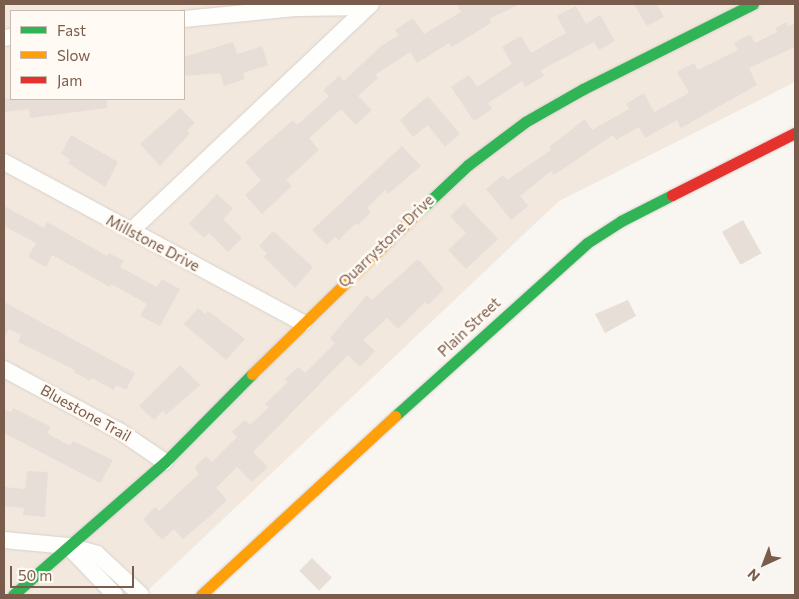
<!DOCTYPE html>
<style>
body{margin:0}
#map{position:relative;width:799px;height:599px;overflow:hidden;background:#f9f5f0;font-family:Commissioner,sans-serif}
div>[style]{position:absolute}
.residential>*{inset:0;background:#f2e8de}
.building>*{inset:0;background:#e6ded7;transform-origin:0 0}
.roads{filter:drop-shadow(0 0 1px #d7d1cb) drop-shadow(0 0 1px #d7d1cb)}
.street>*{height:16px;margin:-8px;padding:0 8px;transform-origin:8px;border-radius:8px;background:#fefefd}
.fast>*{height:11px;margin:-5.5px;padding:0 5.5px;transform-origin:5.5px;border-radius:5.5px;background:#30b455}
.slow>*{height:11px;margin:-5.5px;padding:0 5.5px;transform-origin:5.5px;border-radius:5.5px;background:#ff9f0a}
.jam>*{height:11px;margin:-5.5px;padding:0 5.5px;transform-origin:5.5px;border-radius:5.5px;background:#e5322d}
span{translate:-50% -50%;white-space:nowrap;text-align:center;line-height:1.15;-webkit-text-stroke:5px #fffaf3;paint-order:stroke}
.street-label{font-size:15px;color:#7a5c4d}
.frame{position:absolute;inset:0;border:5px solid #7a5c4d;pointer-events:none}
.legend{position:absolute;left:10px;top:10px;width:175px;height:90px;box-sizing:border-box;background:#fffaf3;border:1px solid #cabbb1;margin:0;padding:6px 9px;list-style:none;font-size:15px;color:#7a5c4d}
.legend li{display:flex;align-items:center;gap:10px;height:25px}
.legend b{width:25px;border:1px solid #cabbb1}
.north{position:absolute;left:739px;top:539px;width:50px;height:50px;-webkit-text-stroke:4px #fffaf3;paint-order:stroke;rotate:223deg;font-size:14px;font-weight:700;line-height:20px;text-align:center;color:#7a5c4d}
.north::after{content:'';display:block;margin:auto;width:18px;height:22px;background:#7a5c4d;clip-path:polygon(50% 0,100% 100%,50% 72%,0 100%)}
.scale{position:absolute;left:10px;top:566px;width:124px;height:22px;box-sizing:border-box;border:2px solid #7a5c4d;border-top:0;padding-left:6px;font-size:15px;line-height:18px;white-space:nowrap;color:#7a5c4d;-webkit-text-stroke:4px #fffaf3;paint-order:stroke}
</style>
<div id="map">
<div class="residential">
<i style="clip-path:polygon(evenodd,4px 4px,795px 4px,795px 82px,559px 201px,143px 595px,4px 595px,4px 4px,11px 11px,184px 11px,184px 99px,11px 99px,11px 11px)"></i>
</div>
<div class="building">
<i style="clip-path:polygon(456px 4px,520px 4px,489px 19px,491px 23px,452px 47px,449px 43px,417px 63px,410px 52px,375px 75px,378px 78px,358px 96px,372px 110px,356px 125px,341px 109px,309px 138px,319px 150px,286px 180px,292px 186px,262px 214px,245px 195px,261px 180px,245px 162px,293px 120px,297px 125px,329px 96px,323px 90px,339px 76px,344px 81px,381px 46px,399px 35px,395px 30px,413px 18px,424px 34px,461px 12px)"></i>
<i style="clip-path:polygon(634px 4px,657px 4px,664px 17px,647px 26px)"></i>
<i style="clip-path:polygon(576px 6px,586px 24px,600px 15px,615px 41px,599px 50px,594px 42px,541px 70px,544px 76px,525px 87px,522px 81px,488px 103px,492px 109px,474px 121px,451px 87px,469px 75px,477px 87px,512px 64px,502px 47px,521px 36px,531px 53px,566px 33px,557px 16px)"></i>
<i style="clip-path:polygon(786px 22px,788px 26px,795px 23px,795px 47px,749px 68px,757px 85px,681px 128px,677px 120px,645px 138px,639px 127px,616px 140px,613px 135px,554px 175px,551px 171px,520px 196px,528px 206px,511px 220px,486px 189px,503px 175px,507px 180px,551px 150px,549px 147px,585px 119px,592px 130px,629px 109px,626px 104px,644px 93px,654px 112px,689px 93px,677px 72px,694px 63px,698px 70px,738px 50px,734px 43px,750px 34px,755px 43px,777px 32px,776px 28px)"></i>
<i style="clip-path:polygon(233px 42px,237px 54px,262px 46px,268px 65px,243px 73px,245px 79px,224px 86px,220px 73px,184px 76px,184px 57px)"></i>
<i style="clip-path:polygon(428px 96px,460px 134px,445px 147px,428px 125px,413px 137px,400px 120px)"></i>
<i style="clip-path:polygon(4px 99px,107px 99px,107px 108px,30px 118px,29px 109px,4px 112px)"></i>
<i style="clip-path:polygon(180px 108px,195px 123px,187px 130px,190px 133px,160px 166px,140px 144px)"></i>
<i style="clip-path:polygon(71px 135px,118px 162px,105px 187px,68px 163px,70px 159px,61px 154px)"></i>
<i style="clip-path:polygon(402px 146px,421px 166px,388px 194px,385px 190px,367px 208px,371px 212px,358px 225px,356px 223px,339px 240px,335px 237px,327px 245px,312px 230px)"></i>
<i style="clip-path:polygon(217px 194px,233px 209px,223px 219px,242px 238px,228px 252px,209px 233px,204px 238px,189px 224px)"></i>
<i style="clip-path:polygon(464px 203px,498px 239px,466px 269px,448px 250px,466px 233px,450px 216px)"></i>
<i style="clip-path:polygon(4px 206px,44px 228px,47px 222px,107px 256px,109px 253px,124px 261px,120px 267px,157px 287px,162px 279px,180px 289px,160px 326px,140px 316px,147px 304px,111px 284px,110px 287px,52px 255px,46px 267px,28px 257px,36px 243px,4px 226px)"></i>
<i style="left:743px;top:220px;width:38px;height:24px;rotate:61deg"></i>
<i style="clip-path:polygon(273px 231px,313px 267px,295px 288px,264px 257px,267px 253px,259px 246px)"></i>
<i style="clip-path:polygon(418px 259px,444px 289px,428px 305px,425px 302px,398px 329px,387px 318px,363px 340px,375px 351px,360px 367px,348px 355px,253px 452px,268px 467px,252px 482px,237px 467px,216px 488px,227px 500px,211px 515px,183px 539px,174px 529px,162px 540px,143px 519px,155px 507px,159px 511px,199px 474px,194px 468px,206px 456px,212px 462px,237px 437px,232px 432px,245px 420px,250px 425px,269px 407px,265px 404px,288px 382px,285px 379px,298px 367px,305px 373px,335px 343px,330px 338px,367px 295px,372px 300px)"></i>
<i style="clip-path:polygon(628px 300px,636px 316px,605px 333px,595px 314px)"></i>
<i style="clip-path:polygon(4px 302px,135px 373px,126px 390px,116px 385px,114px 390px,92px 378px,90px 381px,74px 372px,75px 370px,18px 342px,21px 335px,9px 329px,4px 338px)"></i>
<i style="clip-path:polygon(198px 308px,205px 314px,208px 311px,245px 339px,226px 360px,184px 324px)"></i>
<i style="clip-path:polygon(180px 365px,200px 385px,166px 415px,163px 411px,154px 420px,139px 406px)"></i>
<i style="clip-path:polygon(13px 408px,51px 427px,47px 433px,70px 446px,73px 441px,113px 460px,100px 483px,4px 433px,4px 409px,11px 412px)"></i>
<i style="clip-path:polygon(27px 471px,48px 472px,45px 517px,23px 515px,24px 508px,4px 506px,4px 487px,25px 489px)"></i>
<i style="left:312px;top:558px;width:28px;height:18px;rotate:45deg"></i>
</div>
<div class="roads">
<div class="street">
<i style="left:184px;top:19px;width:114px;rotate:-5.6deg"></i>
<i style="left:297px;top:8px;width:69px;rotate:-0.8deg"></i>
<i style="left:4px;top:38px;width:7px;rotate:-8deg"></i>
<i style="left:4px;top:162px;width:340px;rotate:28.3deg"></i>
<i style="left:131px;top:231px;width:330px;rotate:-43.4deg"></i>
<i style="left:4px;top:369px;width:133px;rotate:28.3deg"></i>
<i style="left:121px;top:432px;width:53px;rotate:34.3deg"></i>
<i style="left:4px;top:540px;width:64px;rotate:5.4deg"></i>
<i style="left:68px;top:546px;width:30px;rotate:15deg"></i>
<i style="left:97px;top:554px;width:60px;rotate:43deg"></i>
<i style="left:68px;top:546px;width:68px;rotate:46.2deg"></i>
</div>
<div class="fast">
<i style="left:417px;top:213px;width:70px;rotate:-43.3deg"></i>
<i style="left:468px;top:165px;width:71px;rotate:-37deg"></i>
<i style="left:525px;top:122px;width:67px;rotate:-29.6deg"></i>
<i style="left:583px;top:89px;width:190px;rotate:-26.6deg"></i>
<i style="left:395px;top:416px;width:258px;rotate:-42deg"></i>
<i style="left:587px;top:243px;width:40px;rotate:-32.9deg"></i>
<i style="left:621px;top:221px;width:57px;rotate:-27deg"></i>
<i style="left:13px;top:595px;width:202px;rotate:-41.2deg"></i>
<i style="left:165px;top:462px;width:124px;rotate:-45.3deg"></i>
</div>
<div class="slow">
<i style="left:252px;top:374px;width:231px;rotate:-44.3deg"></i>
<i style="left:201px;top:595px;width:264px;rotate:-42.7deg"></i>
</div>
<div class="jam">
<i style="left:672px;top:195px;width:138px;rotate:-26.8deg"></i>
</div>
</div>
<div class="street-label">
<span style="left:386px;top:241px;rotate:-44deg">Quarrystone Drive</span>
<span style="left:153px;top:243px;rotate:28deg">Millstone Drive</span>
<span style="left:469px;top:327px;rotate:-43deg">Plain Street</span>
<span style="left:86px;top:413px;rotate:29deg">Bluestone Trail</span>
</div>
<div class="frame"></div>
<ul class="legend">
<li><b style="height:6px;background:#30b455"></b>Fast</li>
<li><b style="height:6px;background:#ff9f0a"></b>Slow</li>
<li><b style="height:6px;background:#e5322d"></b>Jam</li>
</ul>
<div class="north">N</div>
<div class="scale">50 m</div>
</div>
